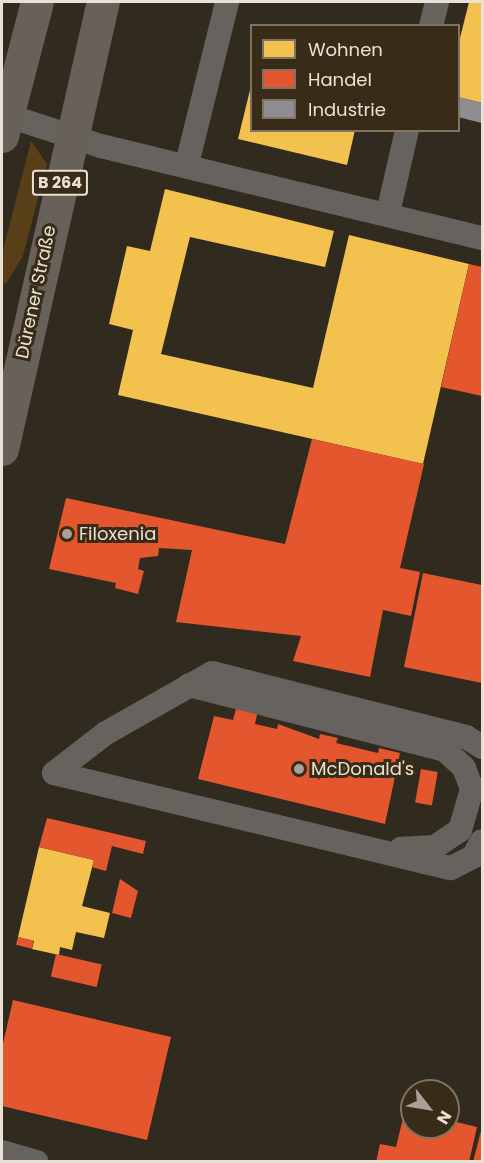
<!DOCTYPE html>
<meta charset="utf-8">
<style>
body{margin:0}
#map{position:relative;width:484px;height:1163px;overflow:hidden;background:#302a1f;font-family:Poppins,sans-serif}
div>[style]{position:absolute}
.green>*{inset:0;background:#583f17}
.homes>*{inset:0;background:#f2c14e}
.shops>*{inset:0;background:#e4572e;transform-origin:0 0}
.industry>*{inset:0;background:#8d8d92}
.lane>*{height:24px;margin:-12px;padding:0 12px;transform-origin:12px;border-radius:12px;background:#66625d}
.primary>*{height:33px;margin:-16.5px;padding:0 16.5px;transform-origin:16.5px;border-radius:16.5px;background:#67615a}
.dots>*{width:16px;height:16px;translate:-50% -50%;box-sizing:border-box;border:3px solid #382b17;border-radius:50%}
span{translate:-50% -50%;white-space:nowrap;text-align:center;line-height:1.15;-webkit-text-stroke:6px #382b17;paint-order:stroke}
.shield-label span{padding:2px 4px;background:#382b17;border:2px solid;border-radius:4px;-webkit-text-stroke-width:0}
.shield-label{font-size:16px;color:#eae1d5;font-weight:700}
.street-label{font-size:18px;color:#eae1d5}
.poi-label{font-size:18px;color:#eae1d5}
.left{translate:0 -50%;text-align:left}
.frame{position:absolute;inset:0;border:3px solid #eae1d5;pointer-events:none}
.legend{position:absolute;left:250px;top:24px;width:210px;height:108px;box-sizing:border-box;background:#382b17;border:2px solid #7f7463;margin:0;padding:8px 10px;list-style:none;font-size:18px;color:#eae1d5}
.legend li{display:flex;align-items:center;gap:12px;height:30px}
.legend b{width:30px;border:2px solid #7f7463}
.north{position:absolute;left:400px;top:1079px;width:60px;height:60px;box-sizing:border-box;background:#382b17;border:2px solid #7f7463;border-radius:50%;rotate:121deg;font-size:16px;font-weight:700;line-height:24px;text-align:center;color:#eae1d5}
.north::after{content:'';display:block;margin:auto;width:21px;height:27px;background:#a9a195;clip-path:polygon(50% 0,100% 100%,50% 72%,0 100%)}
</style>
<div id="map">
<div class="green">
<i style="clip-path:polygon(31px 141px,47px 164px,23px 256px,6px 284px,2px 283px,2px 254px)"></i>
</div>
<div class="homes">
<i style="clip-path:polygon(469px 2px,482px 2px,482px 103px,458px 97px,458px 46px)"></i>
<i style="clip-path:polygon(251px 86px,252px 130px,355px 130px,347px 165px,238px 139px)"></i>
<i style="clip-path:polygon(165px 189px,334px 231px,325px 267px,190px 237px,161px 354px,313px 388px,349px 235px,469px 264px,423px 464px,118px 395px,133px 330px,109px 324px,127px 246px,150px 251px)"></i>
<i style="clip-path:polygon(39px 847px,94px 860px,82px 906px,110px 913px,104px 938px,76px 932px,72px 950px,60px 947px,59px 955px,32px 949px,34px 941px,18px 937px)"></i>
</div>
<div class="shops">
<i style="clip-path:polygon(469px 264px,482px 267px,482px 396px,441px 387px)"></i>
<i style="clip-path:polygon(312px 439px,424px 464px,400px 568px,420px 572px,411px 616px,383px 610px,370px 677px,293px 661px,301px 636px,176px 622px,192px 550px,159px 548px,158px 556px,140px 558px,138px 569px,144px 571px,138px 594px,115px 588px,116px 583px,49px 569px,66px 498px,285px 544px)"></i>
<i style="clip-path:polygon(423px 573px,482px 585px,482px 683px,404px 667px)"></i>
<i style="clip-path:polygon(237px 705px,258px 710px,255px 724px,277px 729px,278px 724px,319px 739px,320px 734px,338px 738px,336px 743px,378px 753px,379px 748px,400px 753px,385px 824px,198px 779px,214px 716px,233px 720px)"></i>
<i style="left:421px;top:769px;width:17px;height:34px;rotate:10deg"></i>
<i style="clip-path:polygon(47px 818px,146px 841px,143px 854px,112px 846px,106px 871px,92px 867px,94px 860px,39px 847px)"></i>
<i style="clip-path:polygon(120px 879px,138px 891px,131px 918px,112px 913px)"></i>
<i style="left:18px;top:937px;width:16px;height:8px;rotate:14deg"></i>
<i style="left:56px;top:954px;width:47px;height:23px;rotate:13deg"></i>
<i style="clip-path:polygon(13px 1000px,171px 1037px,147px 1140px,2px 1106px,2px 1048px)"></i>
<i style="clip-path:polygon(405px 1110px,412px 1112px,412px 1127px,448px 1127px,448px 1120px,477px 1127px,469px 1162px,376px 1162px,380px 1144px,396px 1147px)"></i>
<i style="clip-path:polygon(482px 1127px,482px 1162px,473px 1162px)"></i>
</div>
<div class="industry">
<i style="clip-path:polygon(458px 97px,482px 103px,482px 123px,458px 117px)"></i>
</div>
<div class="lane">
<i style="left:431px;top:26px;width:25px;rotate:-76deg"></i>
<i style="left:6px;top:115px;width:100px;rotate:18.1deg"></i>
<i style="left:101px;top:146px;width:392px;rotate:13.6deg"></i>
<i style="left:187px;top:164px;width:167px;rotate:-76.1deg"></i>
<i style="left:388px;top:213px;width:85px;rotate:-77.1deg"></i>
<i style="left:189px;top:685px;width:264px;rotate:14.2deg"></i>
<i style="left:445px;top:750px;width:26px;rotate:43deg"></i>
<i style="left:464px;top:768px;width:22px;rotate:69deg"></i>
<i style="left:472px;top:789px;width:43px;rotate:106.3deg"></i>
<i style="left:460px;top:830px;width:30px;rotate:146deg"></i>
<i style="left:435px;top:847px;width:34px;rotate:177deg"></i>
<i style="left:54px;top:773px;width:66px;rotate:-37.6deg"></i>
<i style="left:106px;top:733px;width:122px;rotate:-29.5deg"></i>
<i style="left:212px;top:673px;width:262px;rotate:14.1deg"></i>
<i style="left:466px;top:737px;width:19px;rotate:32deg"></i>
<i style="left:54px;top:773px;width:408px;rotate:13.5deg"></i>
<i style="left:451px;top:868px;width:25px;rotate:-27deg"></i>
<i style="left:473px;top:857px;width:18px;rotate:-61deg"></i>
<i style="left:2px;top:1152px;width:36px;rotate:16deg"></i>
</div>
<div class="primary">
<i style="left:2px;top:136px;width:138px;rotate:-75.4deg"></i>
<i style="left:2px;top:449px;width:458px;rotate:-77.3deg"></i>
</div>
<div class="dots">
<i style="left:67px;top:534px;background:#a9a195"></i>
<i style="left:299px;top:769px;background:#a9a195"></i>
</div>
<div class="shield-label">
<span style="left:60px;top:183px">B 264</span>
</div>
<div class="street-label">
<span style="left:36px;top:292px;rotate:-78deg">Dürener Straße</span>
</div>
<div class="poi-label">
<span class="left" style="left:79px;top:534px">Filoxenia</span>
<span class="left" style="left:311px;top:769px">McDonald's</span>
</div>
<div class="frame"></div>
<ul class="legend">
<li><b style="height:16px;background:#f2c14e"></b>Wohnen</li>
<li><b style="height:16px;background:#e4572e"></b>Handel</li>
<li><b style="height:16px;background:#8d8d92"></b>Industrie</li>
</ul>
<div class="north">N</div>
</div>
